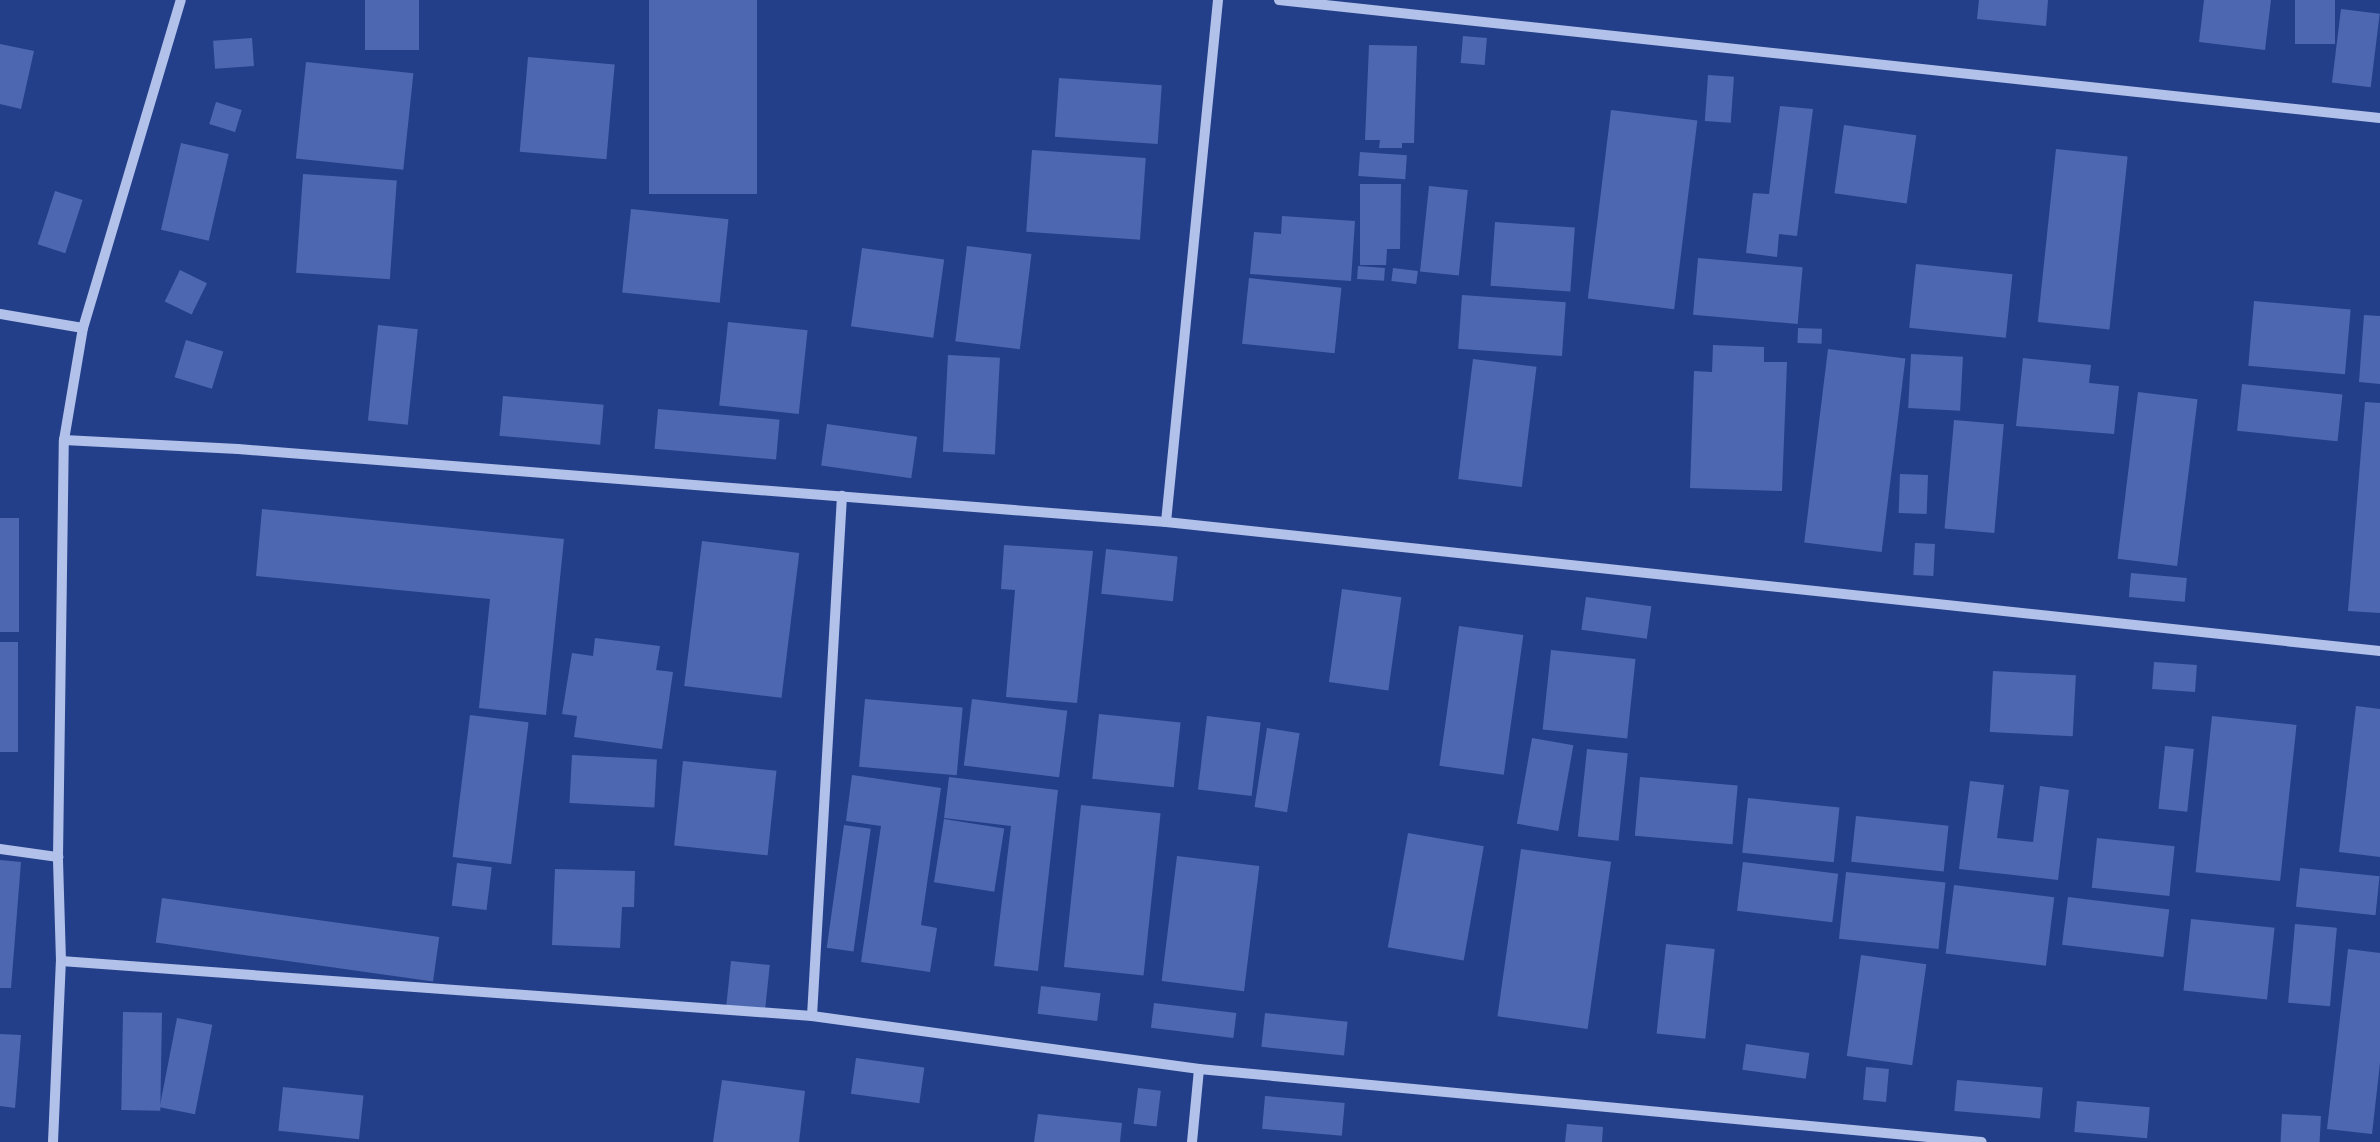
<!DOCTYPE html>
<style>
body{margin:0}
#map{position:relative;width:2380px;height:1142px;overflow:hidden;background:#243f89;font-family:Inter,sans-serif}
div>[style]{position:absolute}
.building>*{inset:0;background:#4d68b1;transform-origin:0 0}
.street>*{height:10px;margin:-5px;padding:0 5px;transform-origin:5px;border-radius:5px;background:#b1c1ea}
span{translate:-50% -50%;white-space:nowrap;text-align:center;line-height:1.15;-webkit-text-stroke:10px #243f89;paint-order:stroke}
</style>
<div id="map">
<div class="building">
<i style="left:365px;top:0;width:54px;height:50px"></i>
<i style="left:649px;top:0;width:108px;height:194px"></i>
<i style="clip-path:polygon(1979px 0,2048px 0,2046px 26px,1977px 19px)"></i>
<i style="clip-path:polygon(2204px 0,2271px 0,2265px 50px,2199px 42px)"></i>
<i style="left:2295px;top:0;width:40px;height:44px"></i>
<i style="left:2341px;top:9px;width:39px;height:74px;rotate:7deg"></i>
<i style="left:1463px;top:36px;width:24px;height:27px;rotate:5deg"></i>
<i style="left:252px;top:38px;width:28px;height:39px;rotate:86deg"></i>
<i style="clip-path:polygon(0 44px,34px 51px,21px 109px,0 104px)"></i>
<i style="clip-path:polygon(1369px 45px,1417px 46px,1414px 143px,1402px 143px,1402px 148px,1379px 148px,1380px 140px,1365px 140px)"></i>
<i style="left:528px;top:57px;width:87px;height:95px;rotate:5deg"></i>
<i style="left:306px;top:62px;width:108px;height:97px;rotate:6deg"></i>
<i style="left:1708px;top:75px;width:26px;height:46px;rotate:4deg"></i>
<i style="left:1059px;top:78px;width:103px;height:59px;rotate:4deg"></i>
<i style="left:216px;top:102px;width:27px;height:23px;rotate:17deg"></i>
<i style="clip-path:polygon(1780px 106px,1813px 109px,1797px 236px,1779px 234px,1777px 257px,1746px 253px,1753px 193px,1769px 194px)"></i>
<i style="left:1611px;top:110px;width:87px;height:190px;rotate:7deg"></i>
<i style="left:1844px;top:125px;width:73px;height:69px;rotate:8deg"></i>
<i style="left:181px;top:143px;width:49px;height:89px;rotate:13deg"></i>
<i style="left:2056px;top:149px;width:72px;height:174px;rotate:6deg"></i>
<i style="left:1032px;top:150px;width:114px;height:82px;rotate:4deg"></i>
<i style="left:1360px;top:152px;width:47px;height:24px;rotate:4deg"></i>
<i style="left:303px;top:174px;width:94px;height:99px;rotate:4deg"></i>
<i style="clip-path:polygon(1360px 184px,1401px 184px,1400px 249px,1387px 249px,1386px 265px,1360px 265px)"></i>
<i style="left:1429px;top:186px;width:39px;height:86px;rotate:6deg"></i>
<i style="left:55px;top:191px;width:29px;height:56px;rotate:18deg"></i>
<i style="left:631px;top:209px;width:98px;height:84px;rotate:6deg"></i>
<i style="clip-path:polygon(1282px 216px,1355px 221px,1351px 281px,1250px 274px,1254px 232px,1281px 234px)"></i>
<i style="left:1495px;top:222px;width:80px;height:64px;rotate:4deg"></i>
<i style="left:967px;top:246px;width:65px;height:96px;rotate:7deg"></i>
<i style="left:862px;top:248px;width:83px;height:79px;rotate:8deg"></i>
<i style="left:1698px;top:258px;width:105px;height:57px;rotate:5deg"></i>
<i style="left:1916px;top:264px;width:97px;height:64px;rotate:6deg"></i>
<i style="left:1358px;top:266px;width:27px;height:13px;rotate:4deg"></i>
<i style="left:1393px;top:268px;width:25px;height:13px;rotate:7deg"></i>
<i style="left:180px;top:270px;width:30px;height:35px;rotate:26deg"></i>
<i style="left:1249px;top:278px;width:93px;height:66px;rotate:6deg"></i>
<i style="left:1462px;top:295px;width:104px;height:54px;rotate:4deg"></i>
<i style="left:2254px;top:301px;width:97px;height:65px;rotate:5deg"></i>
<i style="clip-path:polygon(2364px 315px,2380px 316px,2380px 384px,2359px 382px)"></i>
<i style="left:728px;top:322px;width:80px;height:84px;rotate:6deg"></i>
<i style="left:378px;top:325px;width:40px;height:96px;rotate:6deg"></i>
<i style="left:1798px;top:328px;width:24px;height:15px;rotate:2deg"></i>
<i style="left:186px;top:340px;width:39px;height:39px;rotate:17deg"></i>
<i style="clip-path:polygon(1713px 345px,1764px 347px,1764px 362px,1787px 362px,1782px 491px,1690px 488px,1694px 371px,1712px 372px)"></i>
<i style="left:1828px;top:349px;width:78px;height:195px;rotate:7deg"></i>
<i style="left:1911px;top:354px;width:52px;height:54px;rotate:3deg"></i>
<i style="left:948px;top:355px;width:52px;height:97px;rotate:3deg"></i>
<i style="clip-path:polygon(2023px 358px,2091px 365px,2089px 383px,2119px 386px,2114px 434px,2016px 426px)"></i>
<i style="left:1473px;top:359px;width:64px;height:121px;rotate:7deg"></i>
<i style="left:2242px;top:384px;width:101px;height:47px;rotate:6deg"></i>
<i style="left:2138px;top:392px;width:60px;height:168px;rotate:7deg"></i>
<i style="left:503px;top:396px;width:101px;height:40px;rotate:5deg"></i>
<i style="clip-path:polygon(2365px 402px,2380px 403px,2380px 613px,2348px 611px)"></i>
<i style="left:658px;top:409px;width:122px;height:40px;rotate:5deg"></i>
<i style="left:1954px;top:420px;width:50px;height:109px;rotate:5deg"></i>
<i style="left:827px;top:424px;width:91px;height:42px;rotate:8deg"></i>
<i style="left:1900px;top:474px;width:28px;height:39px;rotate:2deg"></i>
<i style="clip-path:polygon(262px 509px,564px 539px,546px 715px,479px 708px,490px 599px,256px 576px)"></i>
<i style="left:0;top:518px;width:19px;height:114px"></i>
<i style="left:702px;top:541px;width:98px;height:146px;rotate:7deg"></i>
<i style="left:1915px;top:543px;width:20px;height:32px;rotate:3deg"></i>
<i style="clip-path:polygon(1004px 545px,1093px 551px,1077px 703px,1006px 697px,1015px 590px,1001px 589px)"></i>
<i style="left:1106px;top:549px;width:72px;height:45px;rotate:6deg"></i>
<i style="left:2131px;top:573px;width:56px;height:24px;rotate:5deg"></i>
<i style="left:1342px;top:589px;width:60px;height:94px;rotate:8deg"></i>
<i style="left:1586px;top:597px;width:66px;height:33px;rotate:8deg"></i>
<i style="left:1459px;top:626px;width:65px;height:141px;rotate:8deg"></i>
<i style="clip-path:polygon(595px 638px,660px 646px,656px 670px,673px 672px,662px 749px,574px 737px,577px 716px,562px 714px,572px 653px,593px 656px)"></i>
<i style="left:0;top:642px;width:18px;height:110px"></i>
<i style="left:1551px;top:650px;width:85px;height:80px;rotate:6deg"></i>
<i style="left:2154px;top:662px;width:43px;height:27px;rotate:4deg"></i>
<i style="left:1993px;top:671px;width:83px;height:61px;rotate:3deg"></i>
<i style="left:865px;top:699px;width:98px;height:68px;rotate:5deg"></i>
<i style="left:972px;top:699px;width:96px;height:67px;rotate:7deg"></i>
<i style="clip-path:polygon(2356px 706px,2380px 709px,2380px 857px,2339px 852px)"></i>
<i style="left:1099px;top:714px;width:82px;height:65px;rotate:6deg"></i>
<i style="left:470px;top:715px;width:59px;height:143px;rotate:7deg"></i>
<i style="left:1207px;top:716px;width:54px;height:74px;rotate:7deg"></i>
<i style="left:2212px;top:716px;width:85px;height:157px;rotate:6deg"></i>
<i style="left:1267px;top:728px;width:33px;height:80px;rotate:9deg"></i>
<i style="left:1532px;top:738px;width:42px;height:87px;rotate:10deg"></i>
<i style="left:2165px;top:746px;width:29px;height:63px;rotate:6deg"></i>
<i style="left:1587px;top:749px;width:41px;height:88px;rotate:6deg"></i>
<i style="left:572px;top:755px;width:85px;height:48px;rotate:3deg"></i>
<i style="left:683px;top:761px;width:94px;height:85px;rotate:6deg"></i>
<i style="clip-path:polygon(852px 775px,941px 788px,921px 925px,937px 928px,930px 972px,861px 962px,881px 826px,846px 821px)"></i>
<i style="clip-path:polygon(949px 777px,1058px 790px,1038px 971px,994px 966px,1011px 826px,944px 818px)"></i>
<i style="left:1640px;top:777px;width:98px;height:59px;rotate:5deg"></i>
<i style="clip-path:polygon(1970px 781px,2004px 785px,1997px 838px,2033px 842px,2040px 786px,2069px 790px,2058px 880px,1959px 869px)"></i>
<i style="left:1748px;top:798px;width:92px;height:55px;rotate:6deg"></i>
<i style="left:1081px;top:805px;width:80px;height:163px;rotate:6deg"></i>
<i style="left:1856px;top:816px;width:93px;height:46px;rotate:6deg"></i>
<i style="left:944px;top:819px;width:61px;height:64px;rotate:9deg"></i>
<i style="left:844px;top:825px;width:27px;height:124px;rotate:8deg"></i>
<i style="left:1408px;top:833px;width:77px;height:116px;rotate:10deg"></i>
<i style="left:2097px;top:838px;width:78px;height:50px;rotate:6deg"></i>
<i style="left:1521px;top:849px;width:91px;height:169px;rotate:8deg"></i>
<i style="left:1177px;top:856px;width:83px;height:126px;rotate:7deg"></i>
<i style="clip-path:polygon(0 860px,21px 862px,11px 988px,0 988px)"></i>
<i style="left:1743px;top:862px;width:96px;height:49px;rotate:7deg"></i>
<i style="left:457px;top:863px;width:35px;height:43px;rotate:7deg"></i>
<i style="left:2300px;top:868px;width:80px;height:39px;rotate:6deg"></i>
<i style="clip-path:polygon(555px 869px,635px 871px,634px 907px,622px 907px,620px 948px,552px 945px)"></i>
<i style="left:1846px;top:872px;width:100px;height:67px;rotate:6deg"></i>
<i style="left:1954px;top:885px;width:101px;height:69px;rotate:7deg"></i>
<i style="left:2068px;top:897px;width:102px;height:48px;rotate:7deg"></i>
<i style="left:162px;top:898px;width:280px;height:45px;rotate:8deg"></i>
<i style="left:2191px;top:919px;width:84px;height:72px;rotate:6deg"></i>
<i style="left:2295px;top:924px;width:42px;height:79px;rotate:5deg"></i>
<i style="left:1666px;top:944px;width:49px;height:90px;rotate:6deg"></i>
<i style="clip-path:polygon(2348px 949px,2380px 953px,2380px 1063px,2372px 1134px,2327px 1129px)"></i>
<i style="left:1861px;top:955px;width:66px;height:102px;rotate:8deg"></i>
<i style="left:731px;top:961px;width:39px;height:45px;rotate:6deg"></i>
<i style="left:1041px;top:986px;width:60px;height:28px;rotate:7deg"></i>
<i style="left:1154px;top:1003px;width:83px;height:25px;rotate:7deg"></i>
<i style="left:123px;top:1012px;width:39px;height:98px;rotate:1deg"></i>
<i style="left:1265px;top:1013px;width:83px;height:34px;rotate:6deg"></i>
<i style="left:177px;top:1018px;width:36px;height:91px;rotate:11deg"></i>
<i style="clip-path:polygon(0 1034px,21px 1035px,15px 1108px,0 1106px)"></i>
<i style="left:1746px;top:1044px;width:64px;height:26px;rotate:8deg"></i>
<i style="left:856px;top:1058px;width:69px;height:36px;rotate:8deg"></i>
<i style="left:1866px;top:1067px;width:23px;height:33px;rotate:5deg"></i>
<i style="clip-path:polygon(722px 1080px,805px 1091px,799px 1142px,713px 1142px)"></i>
<i style="left:1957px;top:1080px;width:86px;height:31px;rotate:5deg"></i>
<i style="left:283px;top:1087px;width:81px;height:44px;rotate:6deg"></i>
<i style="left:1138px;top:1088px;width:23px;height:36px;rotate:7deg"></i>
<i style="left:1265px;top:1096px;width:80px;height:33px;rotate:5deg"></i>
<i style="left:2077px;top:1101px;width:73px;height:31px;rotate:5deg"></i>
<i style="clip-path:polygon(1038px 1114px,1122px 1123px,1120px 1142px,1034px 1142px)"></i>
<i style="left:2282px;top:1114px;width:39px;height:28px;rotate:3deg"></i>
<i style="clip-path:polygon(1567px 1124px,1603px 1127px,1602px 1142px,1565px 1142px)"></i>
</div>
<div class="street">
<i style="left:1279px;top:0;width:1107px;rotate:6.12deg"></i>
<i style="left:0;top:314px;width:84px;rotate:9.6deg"></i>
<i style="left:64px;top:440px;width:174px;rotate:3deg"></i>
<i style="left:238px;top:449px;width:931px;rotate:4.5deg"></i>
<i style="left:1166px;top:522px;width:1221px;rotate:6.07deg"></i>
<i style="left:1166px;top:522px;width:525px;rotate:-84.31deg"></i>
<i style="left:0;top:849px;width:59px;rotate:7.9deg"></i>
<i style="left:61px;top:961px;width:753px;rotate:4.19deg"></i>
<i style="left:812px;top:1016px;width:391px;rotate:7.8deg"></i>
<i style="left:1199px;top:1069px;width:786px;rotate:5.33deg"></i>
<i style="left:812px;top:1016px;width:521px;rotate:-86.7deg"></i>
<i style="left:53px;top:1142px;width:181px;rotate:-87.5deg"></i>
<i style="left:61px;top:961px;width:104px;rotate:-91.7deg"></i>
<i style="left:58px;top:857px;width:417px;rotate:-89.2deg"></i>
<i style="left:64px;top:440px;width:114px;rotate:-80.4deg"></i>
<i style="left:83px;top:328px;width:342px;rotate:-73.4deg"></i>
<i style="left:1192px;top:1142px;width:73px;rotate:-84.5deg"></i>
</div>
</div>
